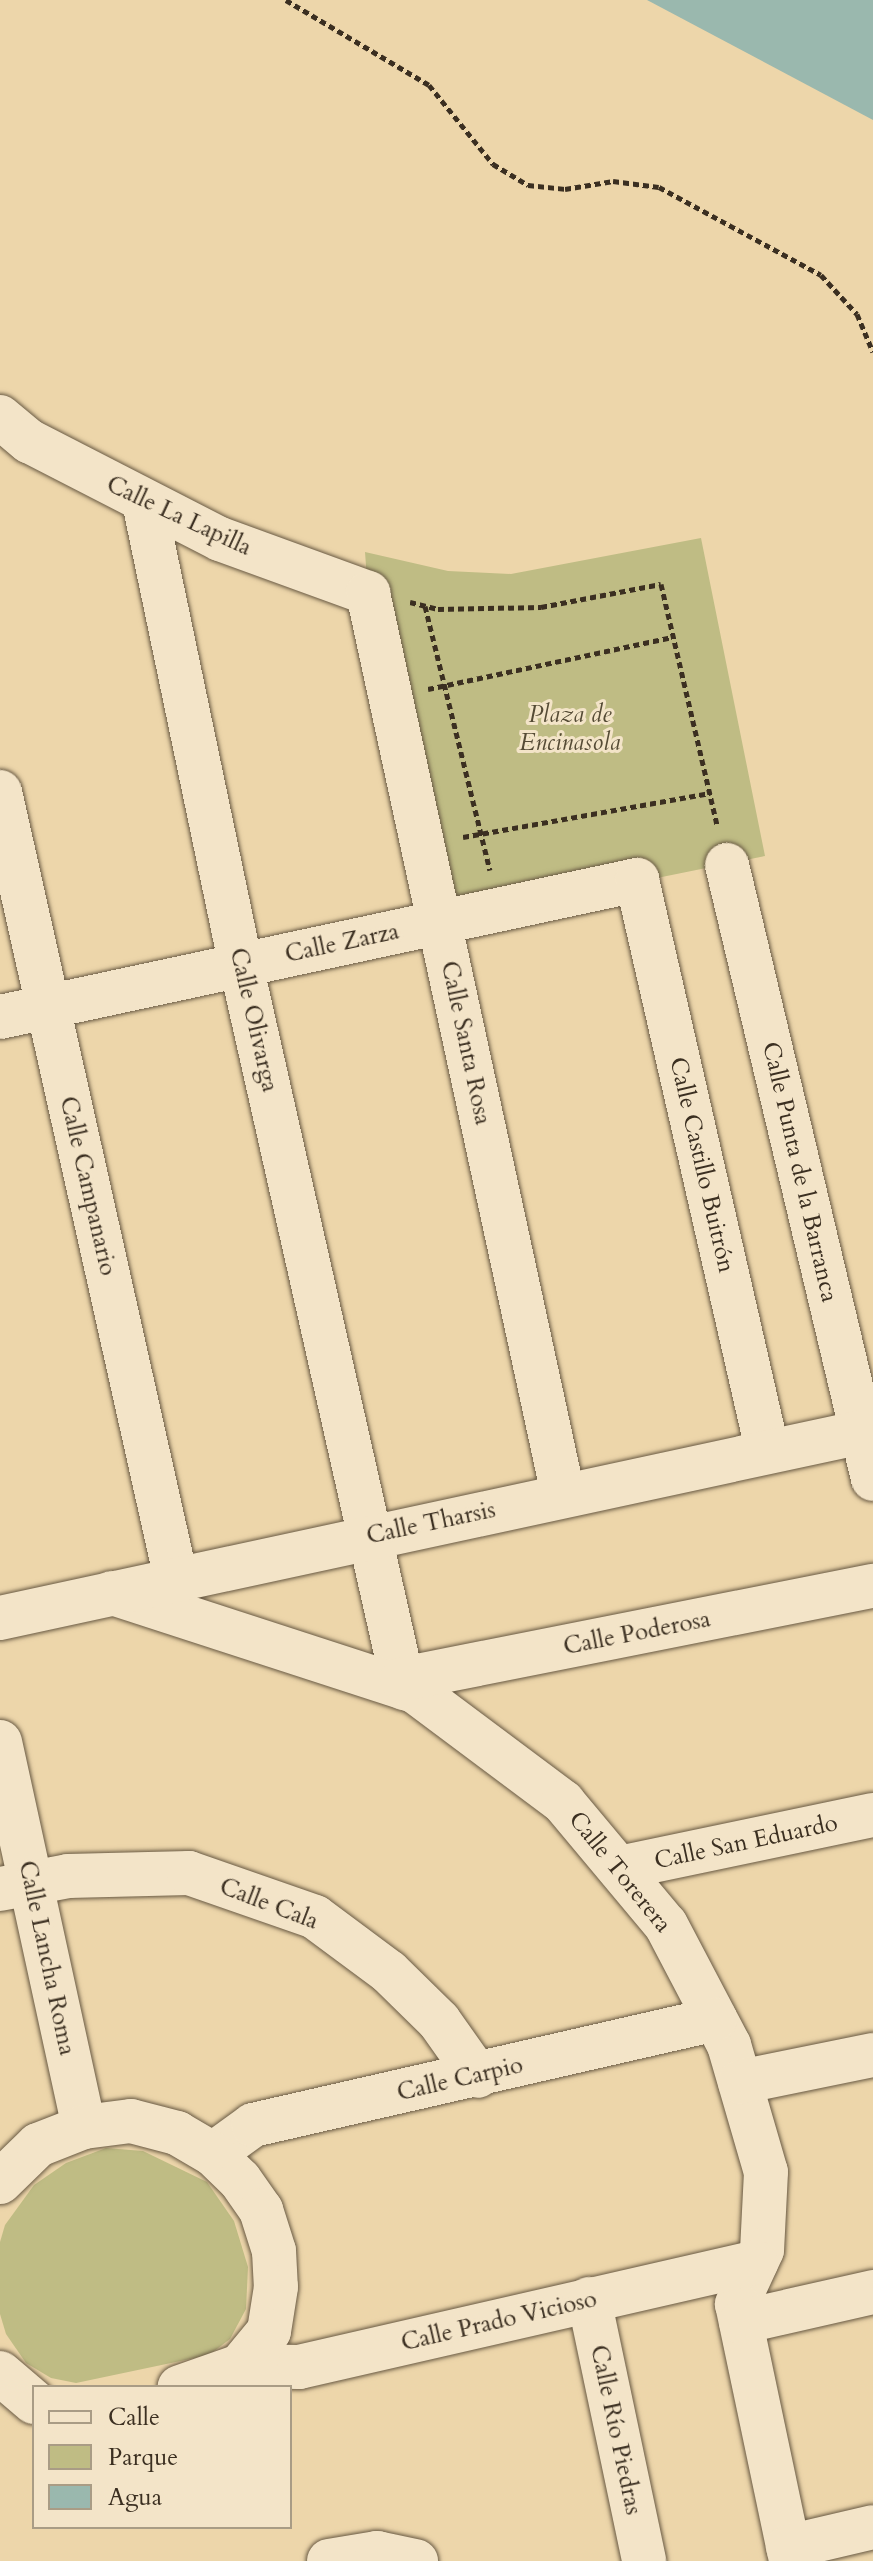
<!DOCTYPE html>
<meta charset="utf-8">
<style>
body{margin:0}
#map{position:relative;width:873px;height:2561px;overflow:hidden;background:#edd6aa;font-family:Cardo,serif}
div>[style]{position:absolute}
.green>*{inset:0;background:#bfbc84}
.water>*{inset:0;background:#9ab8ae}
.path>*{height:5px;margin-top:-2.5px;transform-origin:0;background:repeating-linear-gradient(90deg,#3b2f21 0 6px,transparent 0 10px)}
.roads{filter:drop-shadow(0 0 2px #685943) drop-shadow(0 0 2px #685943)}
.minor>*{height:44px;margin:-22px;padding:0 22px;transform-origin:22px;border-radius:22px;background:#f3e4c8}
span{translate:-50% -50%;white-space:nowrap;text-align:center;line-height:1.15;-webkit-text-stroke:6px #f3e4c8;paint-order:stroke}
.street-label{font-size:24px;color:#3b2f21}
.park-label{font-size:24px;color:#554b35;font-style:italic}
.legend{position:absolute;left:32px;top:2385px;width:260px;height:144px;box-sizing:border-box;background:#f3e4c8;border:2px solid #a99c85;margin:0;padding:10px 14px;list-style:none;font-size:24px;color:#3b2f21}
.legend li{display:flex;align-items:center;gap:16px;height:40px}
.legend b{width:40px;border:2px solid #a99c85}
</style>
<div id="map">
<div class="green">
<i style="clip-path:polygon(701px 538px,765px 856px,440px 922px,368px 593px,365px 552px,448px 571px,511px 574px)"></i>
<i style="clip-path:polygon(106px 2148px,143px 2151px,207px 2182px,234px 2221px,248px 2267px,246px 2309px,230px 2339px,209px 2355px,76px 2383px,51px 2378px,26px 2363px,6px 2334px,0 2314px,0 2242px,5px 2225px,34px 2185px,66px 2163px)"></i>
</div>
<div class="water">
<i style="clip-path:polygon(647px 0,873px 0,873px 120px)"></i>
</div>
<div class="path">
<i style="left:286px;top:0;width:166px;rotate:30.7deg"></i>
<i style="left:429px;top:85px;width:102px;rotate:51deg"></i>
<i style="left:493px;top:164px;width:41px;rotate:31deg"></i>
<i style="left:528px;top:185px;width:37px;rotate:6deg"></i>
<i style="left:565px;top:189px;width:49px;rotate:-9.5deg"></i>
<i style="left:613px;top:181px;width:46px;rotate:7.4deg"></i>
<i style="left:659px;top:187px;width:184px;rotate:28.5deg"></i>
<i style="left:821px;top:275px;width:53px;rotate:47.3deg"></i>
<i style="left:857px;top:314px;width:41px;rotate:67.2deg"></i>
<i style="left:410px;top:602px;width:29px;rotate:14deg"></i>
<i style="left:438px;top:609px;width:103px;rotate:-1.1deg"></i>
<i style="left:541px;top:607px;width:122px;rotate:-10.9deg"></i>
<i style="left:661px;top:584px;width:247px;rotate:76.9deg"></i>
<i style="left:425px;top:606px;width:272px;rotate:76.2deg"></i>
<i style="left:428px;top:689px;width:250px;rotate:-12deg"></i>
<i style="left:463px;top:837px;width:251px;rotate:-10.1deg"></i>
</div>
<div class="roads">
<div class="minor">
<i style="left:0;top:417px;width:38px;rotate:40deg"></i>
<i style="left:29px;top:441px;width:215px;rotate:27.2deg"></i>
<i style="left:220px;top:539px;width:158px;rotate:20deg"></i>
<i style="left:368px;top:593px;width:922px;rotate:77.79deg"></i>
<i style="left:144px;top:502px;width:473px;rotate:78.2deg"></i>
<i style="left:241px;top:965px;width:741px;rotate:77.3deg"></i>
<i style="left:0;top:792px;width:806px;rotate:77.39deg"></i>
<i style="left:727px;top:865px;width:631px;rotate:76.62deg"></i>
<i style="left:0;top:1017px;width:652px;rotate:-12.14deg"></i>
<i style="left:637px;top:880px;width:584px;rotate:77.13deg"></i>
<i style="left:112px;top:1593px;width:320px;rotate:18deg"></i>
<i style="left:416px;top:1692px;width:184px;rotate:36.8deg"></i>
<i style="left:563px;top:1802px;width:160px;rotate:50.1deg"></i>
<i style="left:666px;top:1925px;width:136px;rotate:62.3deg"></i>
<i style="left:729px;top:2045px;width:132px;rotate:73.8deg"></i>
<i style="left:766px;top:2172px;width:78px;rotate:92.9deg"></i>
<i style="left:762px;top:2250px;width:60px;rotate:114.8deg"></i>
<i style="left:737px;top:2304px;width:263px;rotate:78.1deg"></i>
<i style="left:0;top:1618px;width:882px;rotate:-12.18deg"></i>
<i style="left:402px;top:1679px;width:480px;rotate:-11.2deg"></i>
<i style="left:0;top:1742px;width:394px;rotate:77.7deg"></i>
<i style="left:619px;top:1868px;width:259px;rotate:-11.8deg"></i>
<i style="left:0;top:1889px;width:69px;rotate:-10.8deg"></i>
<i style="left:68px;top:1876px;width:121px;rotate:-1.4deg"></i>
<i style="left:189px;top:1873px;width:133px;rotate:19.2deg"></i>
<i style="left:315px;top:1917px;width:92px;rotate:36.6deg"></i>
<i style="left:389px;top:1972px;width:70px;rotate:44.4deg"></i>
<i style="left:439px;top:2021px;width:67px;rotate:54.7deg"></i>
<i style="left:740px;top:2082px;width:136px;rotate:-11.5deg"></i>
<i style="left:213px;top:2154px;width:49px;rotate:-35.9deg"></i>
<i style="left:253px;top:2125px;width:474px;rotate:-12.9deg"></i>
<i style="left:0;top:2182px;width:53px;rotate:-44.2deg"></i>
<i style="left:38px;top:2145px;width:49px;rotate:-21.4deg"></i>
<i style="left:84px;top:2127px;width:47px;rotate:-7.3deg"></i>
<i style="left:131px;top:2121px;width:48px;rotate:14.6deg"></i>
<i style="left:177px;top:2133px;width:42px;rotate:30.3deg"></i>
<i style="left:213px;top:2154px;width:37px;rotate:44deg"></i>
<i style="left:240px;top:2180px;width:37px;rotate:55deg"></i>
<i style="left:261px;top:2210px;width:43px;rotate:72.4deg"></i>
<i style="left:274px;top:2251px;width:36px;rotate:87deg"></i>
<i style="left:276px;top:2287px;width:45px;rotate:99deg"></i>
<i style="left:269px;top:2331px;width:45px;rotate:129.6deg"></i>
<i style="left:240px;top:2366px;width:64px;rotate:160.7deg"></i>
<i style="left:589px;top:2299px;width:268px;rotate:78.1deg"></i>
<i style="left:741px;top:2322px;width:135px;rotate:-12.8deg"></i>
<i style="left:240px;top:2366px;width:59px;rotate:1deg"></i>
<i style="left:299px;top:2367px;width:469px;rotate:-12.9deg"></i>
<i style="left:0;top:2373px;width:45px;rotate:40.5deg"></i>
<i style="left:788px;top:2547px;width:87px;rotate:-13.2deg"></i>
<i style="left:329px;top:2561px;width:49px;rotate:-9.5deg"></i>
<i style="left:377px;top:2553px;width:40px;rotate:12deg"></i>
</div>
</div>
<div class="street-label">
<span style="left:179px;top:516px;rotate:25deg">Calle La Lapilla</span>
<span style="left:342px;top:943px;rotate:-12deg">Calle Zarza</span>
<span style="left:254px;top:1020px;rotate:77deg">Calle Olivarga</span>
<span style="left:466px;top:1043px;rotate:78deg">Calle Santa Rosa</span>
<span style="left:702px;top:1165px;rotate:77deg">Calle Castillo Buitrón</span>
<span style="left:800px;top:1172px;rotate:77deg">Calle Punta de la Barranca</span>
<span style="left:88px;top:1186px;rotate:77deg">Calle Campanario</span>
<span style="left:431px;top:1523px;rotate:-12deg">Calle Tharsis</span>
<span style="left:637px;top:1633px;rotate:-11deg">Calle Poderosa</span>
<span style="left:746px;top:1842px;rotate:-12deg">Calle San Eduardo</span>
<span style="left:620px;top:1872px;rotate:51deg">Calle Torerera</span>
<span style="left:269px;top:1904px;rotate:21deg">Calle Cala</span>
<span style="left:47px;top:1958px;rotate:78deg">Calle Lancha Roma</span>
<span style="left:460px;top:2079px;rotate:-13deg">Calle Carpio</span>
<span style="left:499px;top:2321px;rotate:-13deg">Calle Prado Vicioso</span>
<span style="left:616px;top:2430px;rotate:78deg">Calle Río Piedras</span>
</div>
<div class="park-label">
<span style="left:570px;top:729px">Plaza de<br>Encinasola</span>
</div>
<ul class="legend">
<li><b style="height:10px;background:#f3e4c8"></b>Calle</li>
<li><b style="height:22px;background:#bfbc84"></b>Parque</li>
<li><b style="height:22px;background:#9ab8ae"></b>Agua</li>
</ul>
</div>
